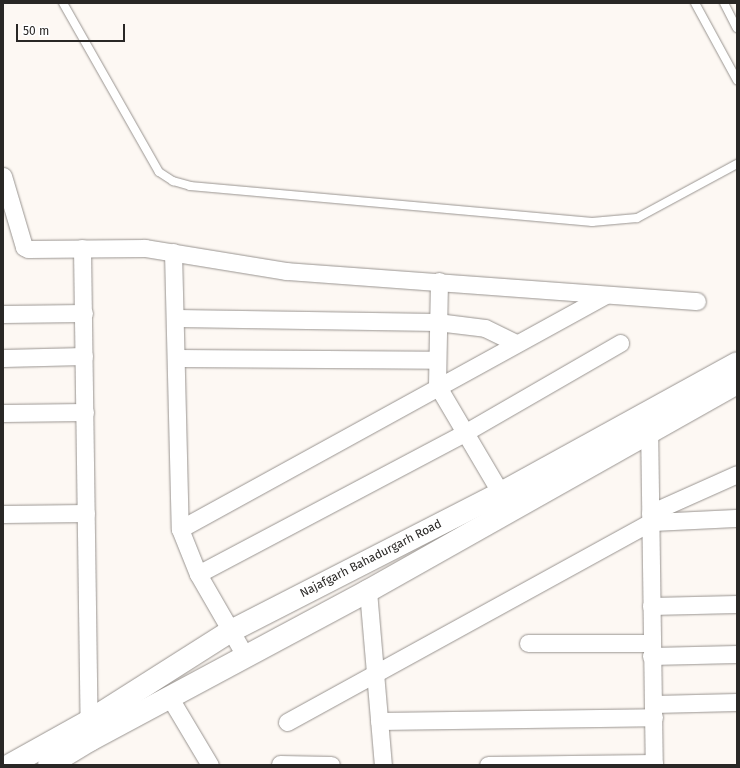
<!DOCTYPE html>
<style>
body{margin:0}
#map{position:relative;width:740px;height:768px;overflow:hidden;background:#fdf8f3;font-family:"Fira Sans",sans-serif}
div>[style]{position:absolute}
.roads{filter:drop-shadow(0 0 1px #999490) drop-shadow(0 0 1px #999490)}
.lane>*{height:8px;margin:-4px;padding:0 4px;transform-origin:4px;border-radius:4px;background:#fff}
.street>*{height:17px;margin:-8.5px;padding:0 8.5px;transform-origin:8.5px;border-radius:8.5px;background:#fff}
.secondary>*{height:22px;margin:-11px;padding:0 11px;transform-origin:11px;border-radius:11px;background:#fff}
span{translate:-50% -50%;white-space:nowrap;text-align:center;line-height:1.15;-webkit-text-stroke:3.5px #fff;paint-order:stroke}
.street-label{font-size:12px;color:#292725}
.frame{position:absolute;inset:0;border:4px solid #292725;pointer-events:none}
.scale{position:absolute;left:16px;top:24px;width:109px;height:18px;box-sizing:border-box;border:2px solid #292725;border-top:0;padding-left:5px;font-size:12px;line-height:14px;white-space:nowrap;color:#292725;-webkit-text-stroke:3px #fff;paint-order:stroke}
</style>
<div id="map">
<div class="roads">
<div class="lane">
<i style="left:63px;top:3px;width:194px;rotate:60.4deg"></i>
<i style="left:159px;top:172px;width:17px;rotate:33deg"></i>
<i style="left:173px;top:181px;width:18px;rotate:16deg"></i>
<i style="left:190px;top:186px;width:404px;rotate:5.1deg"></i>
<i style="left:592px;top:222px;width:45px;rotate:-5.1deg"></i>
<i style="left:637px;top:218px;width:114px;rotate:-28.4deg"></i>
<i style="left:695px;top:3px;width:88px;rotate:61.4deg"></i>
<i style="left:724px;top:3px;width:28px;rotate:63deg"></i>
</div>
<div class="street">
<i style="left:3px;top:176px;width:74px;rotate:73.5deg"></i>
<i style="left:24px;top:247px;width:4px;rotate:27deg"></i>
<i style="left:28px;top:249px;width:117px;rotate:-0.5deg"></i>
<i style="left:145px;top:248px;width:143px;rotate:9.3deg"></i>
<i style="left:286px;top:271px;width:412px;rotate:4.2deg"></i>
<i style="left:82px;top:248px;width:473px;rotate:89.2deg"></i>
<i style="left:173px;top:252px;width:277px;rotate:88.6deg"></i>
<i style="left:180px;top:529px;width:48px;rotate:68.2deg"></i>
<i style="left:198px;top:574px;width:96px;rotate:60deg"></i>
<i style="left:439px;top:281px;width:104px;rotate:91.1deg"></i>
<i style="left:437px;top:385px;width:136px;rotate:59.5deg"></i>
<i style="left:3px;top:314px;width:81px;rotate:-0.7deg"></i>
<i style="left:177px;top:318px;width:260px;rotate:0.9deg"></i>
<i style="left:437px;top:322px;width:48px;rotate:7.1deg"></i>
<i style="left:485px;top:328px;width:34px;rotate:26deg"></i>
<i style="left:3px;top:358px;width:81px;rotate:-1.4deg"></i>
<i style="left:177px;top:358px;width:259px;rotate:0.4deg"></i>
<i style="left:3px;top:413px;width:82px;rotate:-0.7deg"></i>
<i style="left:649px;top:422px;width:343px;rotate:89.2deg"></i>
<i style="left:650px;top:513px;width:95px;rotate:-24.1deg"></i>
<i style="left:3px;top:514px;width:83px;rotate:-0.7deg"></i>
<i style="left:180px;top:529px;width:485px;rotate:-28.8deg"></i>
<i style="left:198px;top:574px;width:303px;rotate:-27.9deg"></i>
<i style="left:466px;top:432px;width:178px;rotate:-30deg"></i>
<i style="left:368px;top:591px;width:175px;rotate:85.1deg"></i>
<i style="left:651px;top:606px;width:86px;rotate:-1.3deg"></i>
<i style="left:528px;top:643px;width:123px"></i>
<i style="left:651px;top:656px;width:86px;rotate:-1.3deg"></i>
<i style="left:170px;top:698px;width:78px;rotate:59.2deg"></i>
<i style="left:654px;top:704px;width:83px;rotate:-1.4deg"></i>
<i style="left:379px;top:721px;width:275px;rotate:-0.8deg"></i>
<i style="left:287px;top:722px;width:415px;rotate:-28.8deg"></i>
<i style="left:651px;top:522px;width:86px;rotate:-2.7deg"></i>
<i style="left:280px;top:764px;width:51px;rotate:1.1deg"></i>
<i style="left:488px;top:765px;width:166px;rotate:-0.7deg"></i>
</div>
<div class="secondary">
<i style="left:10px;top:765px;width:90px;rotate:-29.1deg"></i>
<i style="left:89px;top:721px;width:168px;rotate:-32.4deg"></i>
<i style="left:231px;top:631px;width:303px;rotate:-27.1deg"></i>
<i style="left:501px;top:493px;width:269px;rotate:-28.8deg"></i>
<i style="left:49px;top:765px;width:48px;rotate:-31.4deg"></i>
<i style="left:90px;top:740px;width:315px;rotate:-28.2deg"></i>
<i style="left:368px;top:591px;width:424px;rotate:-29.4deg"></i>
</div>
</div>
<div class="street-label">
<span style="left:371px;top:559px;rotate:-27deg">Najafgarh Bahadurgarh Road</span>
</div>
<div class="frame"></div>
<div class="scale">50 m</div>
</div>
